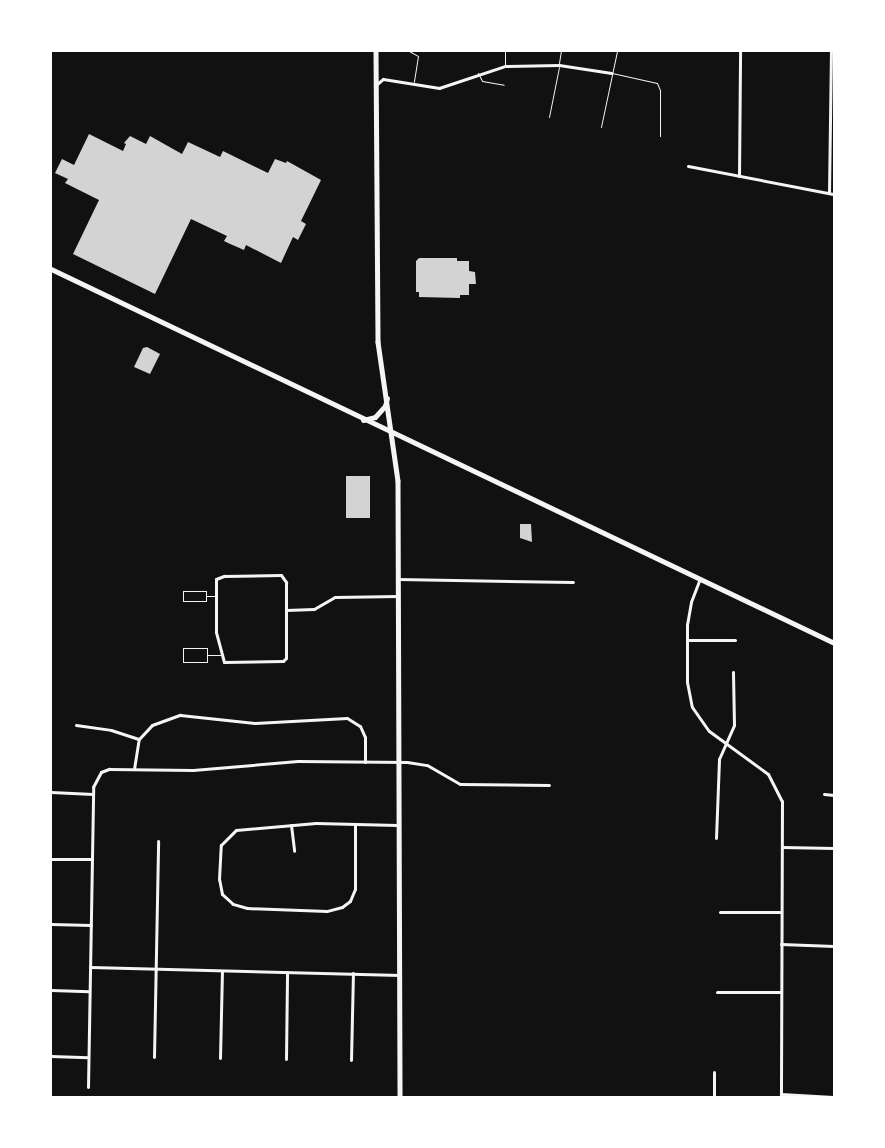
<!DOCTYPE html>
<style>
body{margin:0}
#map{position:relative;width:885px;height:1148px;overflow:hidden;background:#111;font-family:"Titillium Web",sans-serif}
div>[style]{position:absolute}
.building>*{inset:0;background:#d3d3d3;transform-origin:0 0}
.service>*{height:1px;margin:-0.5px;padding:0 0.5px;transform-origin:0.5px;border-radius:0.5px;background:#f5f5f5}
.minor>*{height:3px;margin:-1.5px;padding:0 1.5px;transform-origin:1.5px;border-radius:1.5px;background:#f5f5f5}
.secondary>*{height:4.5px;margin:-2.25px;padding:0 2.25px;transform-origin:2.25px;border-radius:2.25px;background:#f5f5f5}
.primary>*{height:5px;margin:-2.5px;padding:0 2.5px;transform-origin:2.5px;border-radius:2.5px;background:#f5f5f5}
span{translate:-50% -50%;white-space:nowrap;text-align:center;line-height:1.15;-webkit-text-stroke:4px #fff;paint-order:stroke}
.frame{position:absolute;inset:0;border:52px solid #fff;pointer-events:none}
</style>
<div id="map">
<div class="building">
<i style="clip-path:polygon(89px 134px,123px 151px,126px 144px,124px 143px,130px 136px,146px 144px,150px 136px,182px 154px,188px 142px,220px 157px,223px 151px,268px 173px,275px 159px,286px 163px,287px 161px,321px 180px,301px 221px,306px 224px,298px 240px,293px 237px,281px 263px,246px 245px,244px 250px,228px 243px,224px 241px,227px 236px,191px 219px,155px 294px,73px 254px,99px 200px,65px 183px,68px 179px,55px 173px,62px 159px,74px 165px)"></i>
<i style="clip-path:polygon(419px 258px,457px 258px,457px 261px,469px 261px,469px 271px,475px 272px,476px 284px,469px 284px,469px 295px,460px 295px,460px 298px,419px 297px,419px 292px,416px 292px,416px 261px)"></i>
<i style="clip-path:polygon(147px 347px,160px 354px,150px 374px,134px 367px,143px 348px)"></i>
<i style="left:346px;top:476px;width:24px;height:42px"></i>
<i style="clip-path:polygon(520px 524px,531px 524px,532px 542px,520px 538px)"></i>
</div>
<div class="service">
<i style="left:409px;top:51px;width:10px;rotate:29deg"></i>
<i style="left:418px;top:56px;width:26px;rotate:99deg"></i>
<i style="left:505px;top:51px;width:14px;rotate:90deg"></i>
<i style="left:559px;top:63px;width:12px;rotate:-81deg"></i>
<i style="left:478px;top:73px;width:9px;rotate:63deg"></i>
<i style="left:482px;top:81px;width:22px;rotate:10deg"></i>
<i style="left:612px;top:73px;width:46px;rotate:12.5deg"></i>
<i style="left:657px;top:83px;width:8px;rotate:67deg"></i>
<i style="left:660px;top:90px;width:46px;rotate:90deg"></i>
<i style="left:549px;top:117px;width:51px;rotate:-78.7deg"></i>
<i style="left:601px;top:127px;width:78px;rotate:-78.1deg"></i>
<i style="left:206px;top:596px;width:5px;rotate:90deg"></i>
<i style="left:206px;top:601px;width:23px;rotate:180deg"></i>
<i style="left:183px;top:601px;width:10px;rotate:-90deg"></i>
<i style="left:183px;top:591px;width:23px"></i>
<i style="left:206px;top:591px;width:5px;rotate:90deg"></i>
<i style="left:206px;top:596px;width:9px"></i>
<i style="left:207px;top:655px;width:7px;rotate:90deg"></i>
<i style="left:207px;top:662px;width:24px;rotate:180deg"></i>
<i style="left:183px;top:662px;width:14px;rotate:-90deg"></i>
<i style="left:183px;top:648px;width:24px"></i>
<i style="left:207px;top:648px;width:7px;rotate:90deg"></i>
<i style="left:207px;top:655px;width:14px"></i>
</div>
<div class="minor">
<i style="left:377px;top:84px;width:8px;rotate:-40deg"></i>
<i style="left:383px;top:79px;width:57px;rotate:9.1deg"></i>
<i style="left:439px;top:88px;width:70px;rotate:-18.4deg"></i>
<i style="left:505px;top:66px;width:54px;rotate:-1.1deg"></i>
<i style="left:559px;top:65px;width:53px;rotate:8.7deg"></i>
<i style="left:688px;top:166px;width:149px;rotate:10.9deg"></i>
<i style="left:739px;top:176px;width:125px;rotate:-89.5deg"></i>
<i style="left:829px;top:193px;width:142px;rotate:-89.2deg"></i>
<i style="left:281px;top:575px;width:9px;rotate:54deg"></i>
<i style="left:286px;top:582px;width:76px;rotate:90deg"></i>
<i style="left:286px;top:658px;width:4px;rotate:135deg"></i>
<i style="left:283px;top:661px;width:59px;rotate:179deg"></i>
<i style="left:224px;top:662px;width:31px;rotate:-105deg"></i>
<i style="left:216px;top:632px;width:53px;rotate:-90deg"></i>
<i style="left:216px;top:579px;width:9px;rotate:-21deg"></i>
<i style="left:224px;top:576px;width:57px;rotate:-1deg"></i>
<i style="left:398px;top:579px;width:175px;rotate:1deg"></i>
<i style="left:699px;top:581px;width:22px;rotate:111deg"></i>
<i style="left:691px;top:602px;width:22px;rotate:100deg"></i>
<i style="left:687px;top:624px;width:58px;rotate:90deg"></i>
<i style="left:687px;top:682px;width:25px;rotate:79deg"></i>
<i style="left:692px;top:707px;width:29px;rotate:55deg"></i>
<i style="left:709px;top:731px;width:73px;rotate:36.1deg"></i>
<i style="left:768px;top:774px;width:30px;rotate:63deg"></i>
<i style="left:782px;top:801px;width:296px;rotate:90.2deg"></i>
<i style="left:286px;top:610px;width:28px;rotate:-2deg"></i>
<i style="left:314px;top:609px;width:24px;rotate:-30deg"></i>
<i style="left:335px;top:597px;width:63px;rotate:-0.9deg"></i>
<i style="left:687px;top:640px;width:48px"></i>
<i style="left:76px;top:725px;width:35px;rotate:8deg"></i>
<i style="left:111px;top:730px;width:29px;rotate:18deg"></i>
<i style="left:134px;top:769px;width:30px;rotate:-81deg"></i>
<i style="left:139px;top:739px;width:19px;rotate:-47deg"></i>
<i style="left:152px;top:725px;width:30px;rotate:-20deg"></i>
<i style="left:180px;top:715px;width:75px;rotate:6.1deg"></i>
<i style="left:255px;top:723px;width:92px;rotate:-3.1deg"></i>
<i style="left:347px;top:718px;width:15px;rotate:32deg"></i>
<i style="left:360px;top:726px;width:12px;rotate:66deg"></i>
<i style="left:365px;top:737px;width:25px;rotate:90deg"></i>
<i style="left:51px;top:792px;width:42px;rotate:2.7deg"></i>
<i style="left:824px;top:794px;width:10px;rotate:6deg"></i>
<i style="left:355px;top:824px;width:65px;rotate:90deg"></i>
<i style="left:355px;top:889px;width:13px;rotate:113deg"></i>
<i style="left:350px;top:901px;width:10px;rotate:143deg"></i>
<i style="left:342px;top:907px;width:16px;rotate:165deg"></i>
<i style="left:327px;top:911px;width:80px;rotate:-177.9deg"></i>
<i style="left:247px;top:908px;width:15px;rotate:-164deg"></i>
<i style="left:233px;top:904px;width:15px;rotate:-138deg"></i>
<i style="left:222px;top:894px;width:15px;rotate:-101deg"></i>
<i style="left:219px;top:879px;width:34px;rotate:-87deg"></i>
<i style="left:221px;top:845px;width:21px;rotate:-45deg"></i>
<i style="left:236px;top:830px;width:80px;rotate:-5deg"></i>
<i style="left:316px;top:823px;width:81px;rotate:1.4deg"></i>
<i style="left:291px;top:825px;width:26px;rotate:83deg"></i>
<i style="left:716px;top:838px;width:79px;rotate:-87.8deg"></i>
<i style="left:719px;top:759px;width:37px;rotate:-66deg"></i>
<i style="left:734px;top:725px;width:53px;rotate:-91.1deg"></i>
<i style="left:782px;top:847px;width:52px;rotate:1.1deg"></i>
<i style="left:51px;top:859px;width:41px"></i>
<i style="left:720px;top:912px;width:60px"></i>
<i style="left:51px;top:924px;width:40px;rotate:1.4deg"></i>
<i style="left:781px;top:944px;width:53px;rotate:2.2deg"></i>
<i style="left:90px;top:967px;width:310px;rotate:1.5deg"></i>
<i style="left:51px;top:990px;width:38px;rotate:2deg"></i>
<i style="left:717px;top:992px;width:63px"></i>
<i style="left:51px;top:1056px;width:37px;rotate:2deg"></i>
<i style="left:154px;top:1057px;width:216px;rotate:-88.9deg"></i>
<i style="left:220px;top:1058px;width:87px;rotate:-88.7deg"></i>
<i style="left:286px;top:1059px;width:87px;rotate:-89.3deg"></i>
<i style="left:351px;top:1060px;width:87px;rotate:-88.7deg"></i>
<i style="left:88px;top:1087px;width:300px;rotate:-89deg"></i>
<i style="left:93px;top:787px;width:17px;rotate:-62deg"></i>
<i style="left:101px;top:772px;width:9px;rotate:-21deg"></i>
<i style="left:109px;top:769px;width:84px;rotate:0.7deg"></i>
<i style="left:193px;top:770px;width:105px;rotate:-4.9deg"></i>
<i style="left:298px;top:761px;width:109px;rotate:0.5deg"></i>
<i style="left:407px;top:762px;width:20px;rotate:9deg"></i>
<i style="left:427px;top:765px;width:38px;rotate:30deg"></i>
<i style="left:460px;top:784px;width:89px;rotate:0.6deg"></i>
<i style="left:781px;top:1094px;width:52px;rotate:3.3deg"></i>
<i style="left:714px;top:1097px;width:25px;rotate:-90deg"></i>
</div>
<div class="secondary">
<i style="left:376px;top:51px;width:291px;rotate:89.6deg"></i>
<i style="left:378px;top:342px;width:140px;rotate:81.8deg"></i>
<i style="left:398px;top:481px;width:616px;rotate:89.81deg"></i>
</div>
<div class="primary">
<i style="left:51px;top:269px;width:868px;rotate:25.53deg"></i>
<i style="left:363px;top:420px;width:12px;rotate:-14deg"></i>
<i style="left:375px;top:417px;width:15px;rotate:-48deg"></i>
<i style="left:385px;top:406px;width:8px;rotate:-76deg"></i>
</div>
<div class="frame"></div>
</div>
